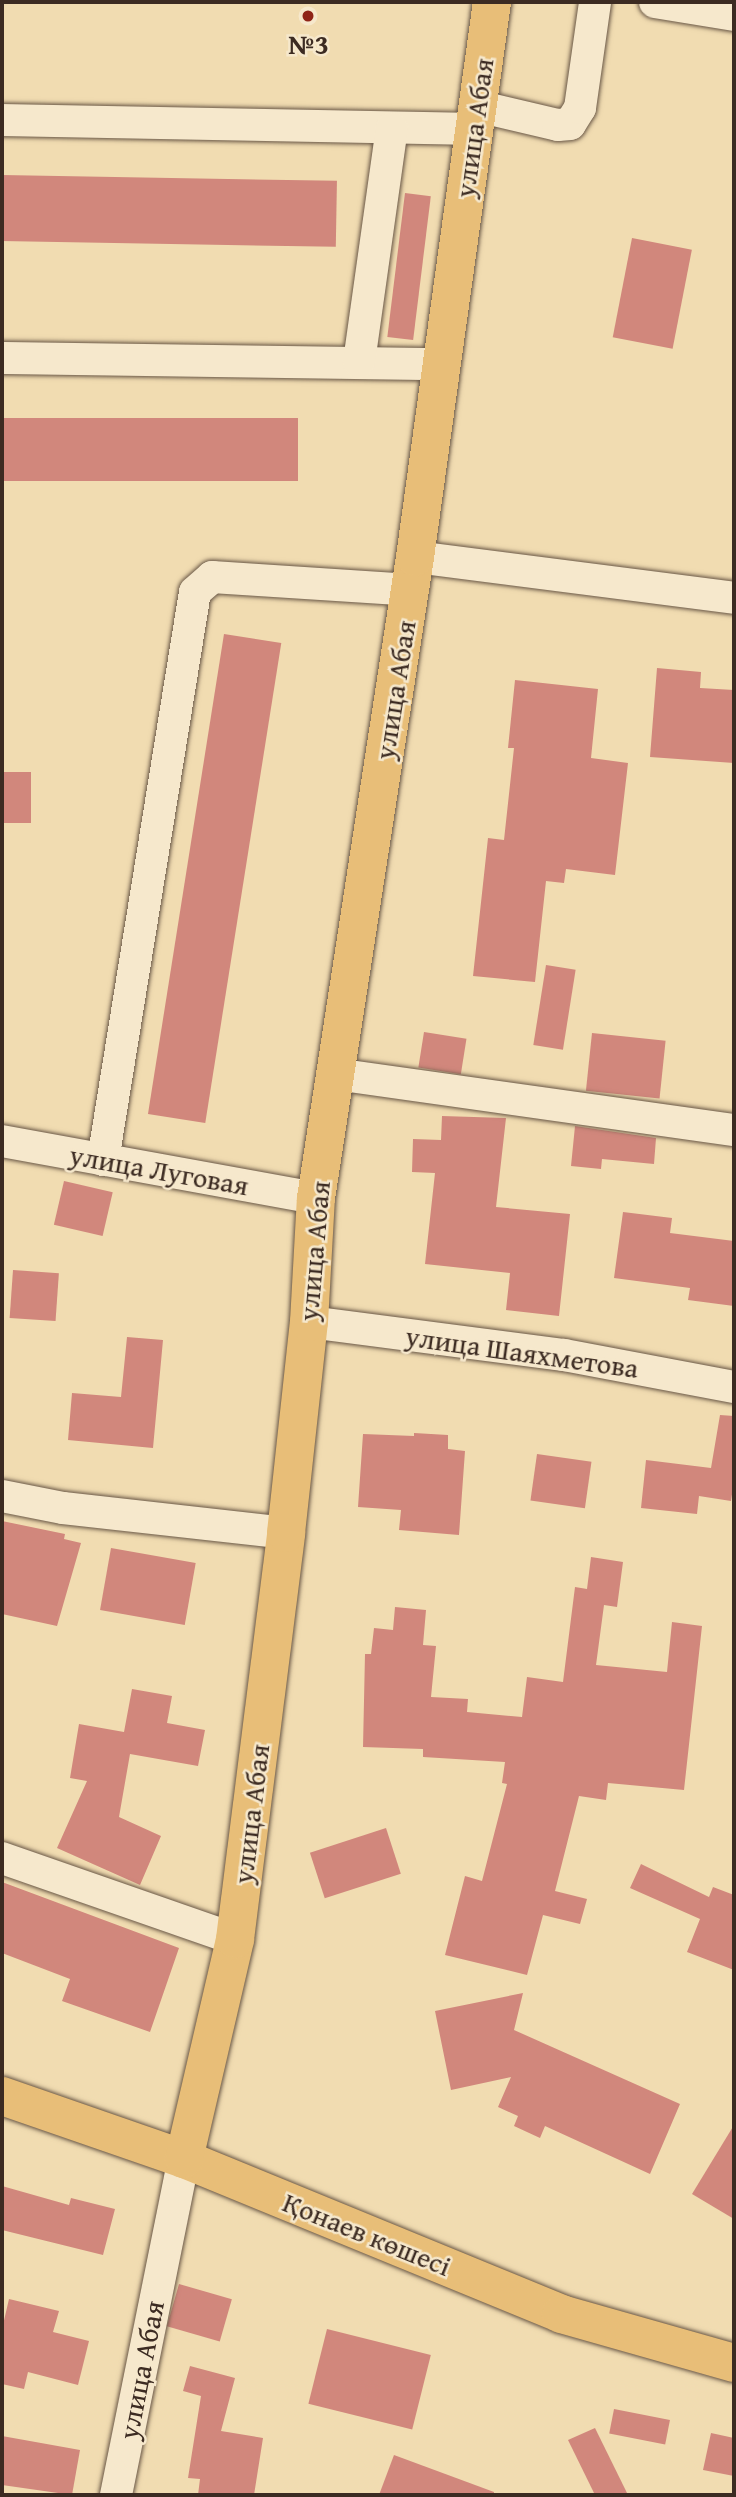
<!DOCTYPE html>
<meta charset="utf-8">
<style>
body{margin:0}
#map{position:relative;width:736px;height:2497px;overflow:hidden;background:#f1dcb1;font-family:"Gentium Book Plus",serif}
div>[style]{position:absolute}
.building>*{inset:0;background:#d1877c;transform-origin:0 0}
.roads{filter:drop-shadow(0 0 2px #695746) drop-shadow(0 0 2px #695746)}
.minor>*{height:32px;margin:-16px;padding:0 16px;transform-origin:16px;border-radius:16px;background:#f6e8cc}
.major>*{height:38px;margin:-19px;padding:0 19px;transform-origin:19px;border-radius:19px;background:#e8be78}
.dots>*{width:19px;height:19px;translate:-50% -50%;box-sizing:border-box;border:4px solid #f6e8cc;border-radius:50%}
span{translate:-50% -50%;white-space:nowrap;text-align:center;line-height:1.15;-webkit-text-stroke:5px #f6e8cc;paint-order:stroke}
.poi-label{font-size:28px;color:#3c2b22;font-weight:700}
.street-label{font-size:28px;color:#3c2b22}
.frame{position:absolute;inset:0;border:4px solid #3c2b22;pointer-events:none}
</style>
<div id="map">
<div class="building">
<i style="left:2px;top:175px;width:335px;height:66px;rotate:1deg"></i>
<i style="left:405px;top:193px;width:26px;height:145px;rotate:7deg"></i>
<i style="left:632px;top:238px;width:61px;height:101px;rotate:11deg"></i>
<i style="left:298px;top:418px;width:63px;height:296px;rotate:90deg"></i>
<i style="left:224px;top:634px;width:58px;height:486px;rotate:9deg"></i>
<i style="clip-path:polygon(657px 668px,701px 672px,700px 688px,734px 690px,734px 763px,650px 757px)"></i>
<i style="clip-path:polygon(515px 680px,598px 689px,591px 758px,628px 763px,615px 875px,566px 869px,564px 883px,546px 881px,535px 982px,473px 976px,488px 838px,504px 840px,514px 748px,508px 748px)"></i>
<i style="left:2px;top:772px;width:29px;height:51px"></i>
<i style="left:546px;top:965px;width:30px;height:81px;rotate:9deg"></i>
<i style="left:424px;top:1032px;width:43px;height:36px;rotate:9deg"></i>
<i style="left:592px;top:1033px;width:74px;height:58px;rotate:6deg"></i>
<i style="clip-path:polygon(442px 1116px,506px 1118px,496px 1207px,570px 1214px,559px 1316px,506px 1310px,510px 1273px,425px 1264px,435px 1173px,412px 1172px,413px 1139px,441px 1140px)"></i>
<i style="clip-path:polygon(575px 1126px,656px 1138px,654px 1164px,602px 1159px,601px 1169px,571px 1166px)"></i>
<i style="left:64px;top:1181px;width:50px;height:45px;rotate:13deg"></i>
<i style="clip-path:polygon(623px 1212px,672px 1218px,670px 1233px,734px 1241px,734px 1306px,688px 1300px,690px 1288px,614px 1278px)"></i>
<i style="left:13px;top:1270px;width:46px;height:48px;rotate:4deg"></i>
<i style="clip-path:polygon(127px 1337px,163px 1340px,153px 1448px,68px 1440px,72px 1393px,121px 1397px)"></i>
<i style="clip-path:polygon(720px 1415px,734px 1416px,734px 1481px,731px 1501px,699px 1496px,697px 1514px,641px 1508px,646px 1460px,711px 1468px)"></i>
<i style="clip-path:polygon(414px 1433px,448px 1435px,448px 1449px,465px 1451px,459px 1535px,399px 1530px,401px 1510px,358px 1507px,363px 1434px,414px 1436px)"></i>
<i style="left:537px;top:1454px;width:55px;height:47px;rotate:8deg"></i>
<i style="clip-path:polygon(2px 1521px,65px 1534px,64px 1539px,81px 1543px,57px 1626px,2px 1614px)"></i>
<i style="left:111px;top:1548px;width:86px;height:63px;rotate:10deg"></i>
<i style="clip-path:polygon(591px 1557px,623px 1562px,617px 1607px,604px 1605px,596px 1665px,667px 1672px,672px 1622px,702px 1626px,684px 1790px,608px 1783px,606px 1800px,579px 1796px,555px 1891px,587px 1899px,580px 1924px,543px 1915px,527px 1975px,445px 1955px,465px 1876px,482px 1881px,507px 1784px,502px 1783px,505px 1762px,423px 1757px,423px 1749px,363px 1747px,365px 1654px,371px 1654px,374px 1628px,393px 1630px,395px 1607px,426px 1610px,423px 1645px,436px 1646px,431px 1697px,468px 1699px,467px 1712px,522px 1717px,527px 1677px,563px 1682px,575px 1587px,587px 1589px)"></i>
<i style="clip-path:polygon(132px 1689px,172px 1696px,167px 1723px,205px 1730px,198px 1766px,130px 1754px,119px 1817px,161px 1836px,140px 1885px,57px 1848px,87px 1781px,70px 1778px,79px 1724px,124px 1732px)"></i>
<i style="left:386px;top:1828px;width:48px;height:80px;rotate:72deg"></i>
<i style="clip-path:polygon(641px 1864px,709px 1897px,713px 1887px,734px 1895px,734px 1970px,687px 1952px,700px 1919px,630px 1888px)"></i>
<i style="clip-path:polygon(2px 1882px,179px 1948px,150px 2032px,62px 2001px,70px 1979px,2px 1953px)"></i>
<i style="clip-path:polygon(523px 1993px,514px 2030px,680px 2104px,650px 2174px,545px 2126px,540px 2138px,514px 2126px,518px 2116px,498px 2107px,511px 2077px,451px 2090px,435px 2011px)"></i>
<i style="clip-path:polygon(734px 2125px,734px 2219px,692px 2194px)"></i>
<i style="clip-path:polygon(2px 2186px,69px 2205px,71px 2198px,115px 2209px,103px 2255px,2px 2230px)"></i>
<i style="left:179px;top:2284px;width:55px;height:44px;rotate:16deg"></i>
<i style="clip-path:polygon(9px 2299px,59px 2311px,53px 2332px,89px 2341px,78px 2385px,28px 2372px,24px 2389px,2px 2384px,2px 2329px)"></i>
<i style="left:327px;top:2329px;width:107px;height:77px;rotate:14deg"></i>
<i style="clip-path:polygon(190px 2366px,235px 2378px,221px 2431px,263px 2438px,254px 2495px,198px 2495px,200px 2479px,188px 2478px,201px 2396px,183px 2391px)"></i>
<i style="left:614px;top:2409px;width:57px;height:25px;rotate:11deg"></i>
<i style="clip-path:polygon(595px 2428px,628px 2495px,595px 2495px,568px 2440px)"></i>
<i style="clip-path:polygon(711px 2433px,734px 2438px,734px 2476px,703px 2470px)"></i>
<i style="clip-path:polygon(2px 2436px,80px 2450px,72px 2495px,2px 2485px)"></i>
<i style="clip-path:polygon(394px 2455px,494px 2492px,494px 2495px,379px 2495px)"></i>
</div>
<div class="roads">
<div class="minor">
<i style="left:655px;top:2px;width:80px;rotate:9.3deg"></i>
<i style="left:477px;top:106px;width:83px;rotate:13.2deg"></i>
<i style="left:558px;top:125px;width:12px;rotate:-5deg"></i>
<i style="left:570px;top:124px;width:19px;rotate:-58deg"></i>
<i style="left:580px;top:108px;width:107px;rotate:-81.9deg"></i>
<i style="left:2px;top:120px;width:472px;rotate:1.1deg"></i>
<i style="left:2px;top:358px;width:441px;rotate:0.8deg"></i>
<i style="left:359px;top:362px;width:236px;rotate:-82deg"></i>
<i style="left:415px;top:557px;width:322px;rotate:7.3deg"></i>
<i style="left:335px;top:1074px;width:403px;rotate:8deg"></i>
<i style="left:2px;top:1141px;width:319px;rotate:10.3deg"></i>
<i style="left:103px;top:1160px;width:575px;rotate:-80.8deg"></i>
<i style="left:195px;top:592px;width:23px;rotate:-41deg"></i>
<i style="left:212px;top:577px;width:199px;rotate:3.7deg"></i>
<i style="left:309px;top:1322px;width:257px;rotate:7.4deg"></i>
<i style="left:564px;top:1355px;width:173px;rotate:10.7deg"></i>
<i style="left:2px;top:1496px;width:62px;rotate:11.1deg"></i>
<i style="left:63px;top:1508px;width:224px;rotate:6.4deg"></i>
<i style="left:2px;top:1858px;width:247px;rotate:19.2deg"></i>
<i style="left:116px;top:2495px;width:343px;rotate:-78.6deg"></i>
</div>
<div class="major">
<i style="left:2px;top:2096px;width:193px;rotate:19.1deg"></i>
<i style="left:184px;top:2159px;width:408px;rotate:22.3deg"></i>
<i style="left:561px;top:2314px;width:180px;rotate:15.8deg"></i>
<i style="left:184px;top:2159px;width:226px;rotate:-76.9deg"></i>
<i style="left:235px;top:1939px;width:409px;rotate:-82.8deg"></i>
<i style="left:286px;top:1533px;width:212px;rotate:-83.8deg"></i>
<i style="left:309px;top:1322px;width:124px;rotate:-86.8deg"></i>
<i style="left:316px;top:1198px;width:649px;rotate:-81.22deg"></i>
<i style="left:415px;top:557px;width:560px;rotate:-82.1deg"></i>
</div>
</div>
<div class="dots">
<i style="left:308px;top:16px;background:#8f2418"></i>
</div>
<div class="poi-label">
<span style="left:308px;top:44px">№3</span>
</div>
<div class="street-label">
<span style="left:474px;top:128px;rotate:-82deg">улица Абая</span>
<span style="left:395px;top:690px;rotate:-81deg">улица Абая</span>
<span style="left:159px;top:1170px;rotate:10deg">улица Луговая</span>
<span style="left:314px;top:1251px;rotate:-85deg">улица Абая</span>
<span style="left:522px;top:1352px;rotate:8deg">улица Шаяхметова</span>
<span style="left:251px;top:1814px;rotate:-83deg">улица Абая</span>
<span style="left:367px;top:2234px;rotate:22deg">Қонаев көшесі</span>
<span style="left:141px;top:2370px;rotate:-79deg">улица Абая</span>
</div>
<div class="frame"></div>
</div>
